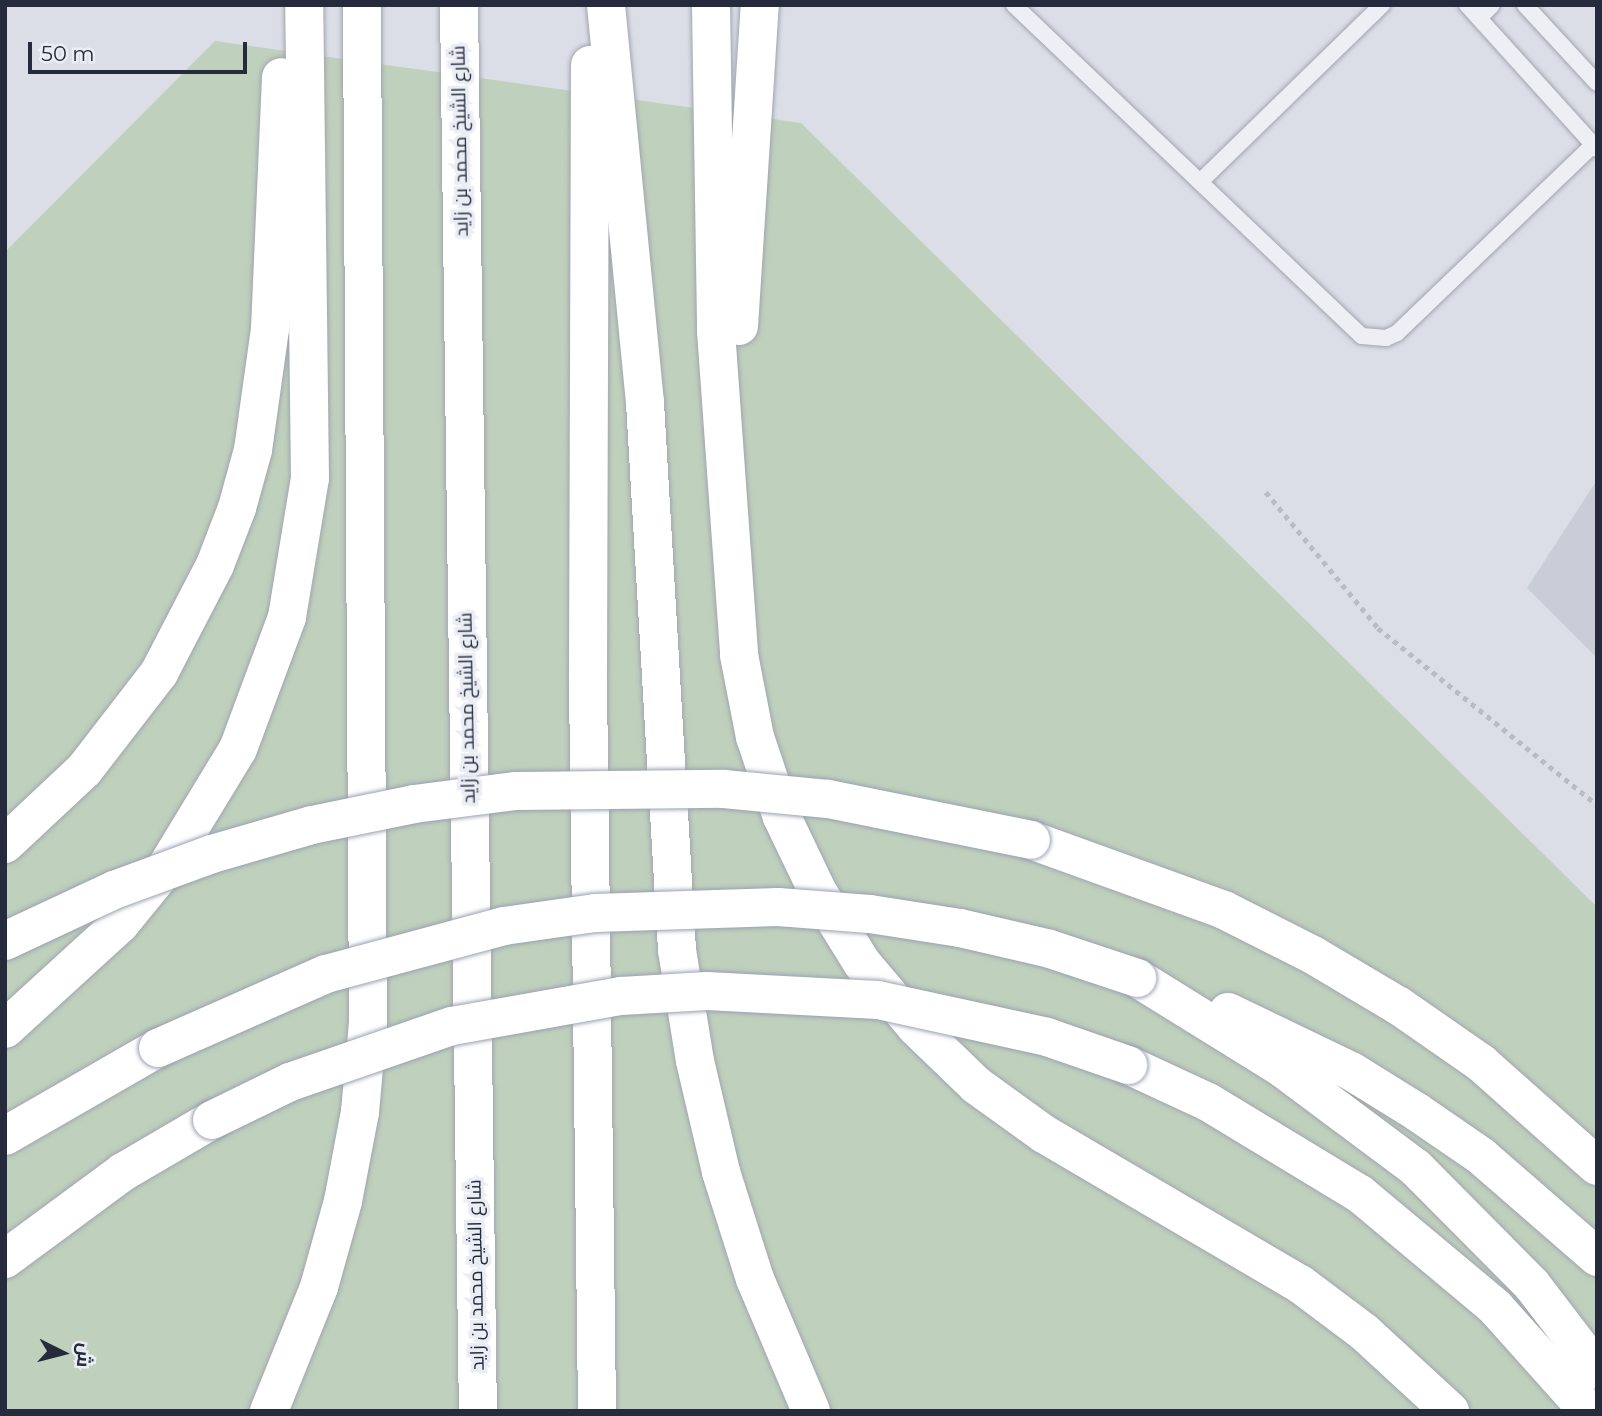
<!DOCTYPE html>
<meta charset="utf-8">
<style>
body{margin:0}
#map{position:relative;width:1602px;height:1416px;overflow:hidden;background:#dbdee6;font-family:Montserrat,Cairo,sans-serif}
div>[style]{position:absolute}
.built>*{inset:0;background:#c9cdd8}
.green>*{inset:0;background:#bfd0bc}
.path>*{height:4.5px;margin-top:-2.25px;transform-origin:0;background:repeating-linear-gradient(90deg,#babcc4 0 5px,transparent 0 10px)}
.roads{filter:drop-shadow(0 0 2px #a1a5b0) drop-shadow(0 0 2px #a1a5b0)}
.service>*{height:16px;margin:-8px;padding:0 8px;transform-origin:8px;border-radius:8px;background:#eeeff4}
.primary>*{height:38px;margin:-19px;padding:0 19px;transform-origin:19px;border-radius:19px;background:#fff}
.motorway>*{height:38px;margin:-19px;padding:0 19px;transform-origin:19px;border-radius:19px;background:#fff}
.bridges{filter:drop-shadow(0 0 2px #9aa1b2) drop-shadow(0 0 2px #9aa1b2)}
.primary-bridge>*{height:38px;margin:-19px;padding:0 19px;transform-origin:19px;border-radius:19px;background:#fff}
.motorway-bridge>*{height:38px;margin:-19px;padding:0 19px;transform-origin:19px;border-radius:19px;background:#fff}
span{translate:-50% -50%;white-space:nowrap;text-align:center;line-height:1.15;-webkit-text-stroke:7px #eaedf4;paint-order:stroke}
.street-label{font-size:19px;color:#252b3c}
.frame{position:absolute;inset:0;border:7px solid #252b3c;pointer-events:none}
.north{position:absolute;left:28px;top:1318px;width:70px;height:70px;-webkit-text-stroke:5px #eaedf4;paint-order:stroke;rotate:96deg;font-size:19px;font-weight:700;line-height:28px;text-align:center;color:#252b3c}
.north::after{content:'';display:block;margin:auto;width:24px;height:32px;background:#252b3c;clip-path:polygon(50% 0,100% 100%,50% 72%,0 100%)}
.scale{position:absolute;left:28px;top:42px;width:219px;height:32px;box-sizing:border-box;border:4px solid #252b3c;border-top:0;padding-left:9px;font-size:21px;line-height:24px;white-space:nowrap;color:#252b3c;-webkit-text-stroke:5px #eaedf4;paint-order:stroke}
</style>
<div id="map">
<div class="built">
<i style="clip-path:polygon(1597px 480px,1597px 658px,1527px 588px)"></i>
</div>
<div class="green">
<i style="clip-path:polygon(215px 41px,801px 123px,1597px 907px,1597px 1411px,5px 1411px,5px 252px)"></i>
</div>
<div class="path">
<i style="left:1266px;top:492px;width:176px;rotate:50.5deg"></i>
<i style="left:1378px;top:628px;width:282px;rotate:38.9deg"></i>
</div>
<div class="roads">
<div class="service">
<i style="left:1014px;top:5px;width:480px;rotate:43.6deg"></i>
<i style="left:1362px;top:336px;width:24px;rotate:5deg"></i>
<i style="left:1386px;top:338px;width:12px;rotate:-24deg"></i>
<i style="left:1397px;top:333px;width:272px;rotate:-43.8deg"></i>
<i style="left:1467px;top:5px;width:194px;rotate:47.9deg"></i>
<i style="left:1525px;top:5px;width:106px;rotate:47.3deg"></i>
<i style="left:1479px;top:18px;width:18px;rotate:-45deg"></i>
<i style="left:1200px;top:182px;width:254px;rotate:-44.2deg"></i>
</div>
<div class="primary">
<i style="left:1031px;top:840px;width:205px;rotate:19.9deg"></i>
<i style="left:1224px;top:910px;width:100px;rotate:26.8deg"></i>
<i style="left:1313px;top:955px;width:100px;rotate:30.7deg"></i>
<i style="left:1399px;top:1006px;width:100px;rotate:34.8deg"></i>
<i style="left:1481px;top:1063px;width:155px;rotate:41.6deg"></i>
</div>
<div class="motorway">
<i style="left:459px;top:5px;width:1406px;rotate:89.23deg"></i>
<i style="left:606px;top:5px;width:400px;rotate:84.4deg"></i>
<i style="left:645px;top:403px;width:548px;rotate:86.65deg"></i>
<i style="left:677px;top:950px;width:112px;rotate:80.8deg"></i>
<i style="left:695px;top:1061px;width:114px;rotate:76.8deg"></i>
<i style="left:721px;top:1172px;width:112px;rotate:72.4deg"></i>
<i style="left:755px;top:1279px;width:143px;rotate:67deg"></i>
<i style="left:711px;top:5px;width:326px;rotate:89.1deg"></i>
<i style="left:716px;top:331px;width:325px;rotate:85.9deg"></i>
<i style="left:739px;top:655px;width:84px;rotate:79deg"></i>
<i style="left:755px;top:737px;width:84px;rotate:71.4deg"></i>
<i style="left:782px;top:817px;width:83px;rotate:64.4deg"></i>
<i style="left:818px;top:892px;width:84px;rotate:58.2deg"></i>
<i style="left:862px;top:963px;width:84px;rotate:49.8deg"></i>
<i style="left:916px;top:1027px;width:83px;rotate:44deg"></i>
<i style="left:976px;top:1085px;width:84px;rotate:35.8deg"></i>
<i style="left:1044px;top:1134px;width:297px;rotate:30.4deg"></i>
<i style="left:1300px;top:1284px;width:80px;rotate:36.9deg"></i>
<i style="left:1364px;top:1332px;width:117px;rotate:42.6deg"></i>
<i style="left:590px;top:65px;width:618px;rotate:90.19deg"></i>
<i style="left:588px;top:683px;width:728px;rotate:89.29deg"></i>
<i style="left:739px;top:326px;width:322px;rotate:-86.3deg"></i>
<i style="left:5px;top:844px;width:108px;rotate:-43.1deg"></i>
<i style="left:84px;top:770px;width:123px;rotate:-52.3deg"></i>
<i style="left:159px;top:673px;width:122px;rotate:-62.6deg"></i>
<i style="left:215px;top:565px;width:61px;rotate:-68.9deg"></i>
<i style="left:237px;top:508px;width:60px;rotate:-74.6deg"></i>
<i style="left:253px;top:450px;width:122px;rotate:-82deg"></i>
<i style="left:270px;top:329px;width:252px;rotate:-87.5deg"></i>
<i style="left:1137px;top:978px;width:171px;rotate:31.8deg"></i>
<i style="left:1282px;top:1068px;width:166px;rotate:36.7deg"></i>
<i style="left:1415px;top:1167px;width:166px;rotate:45.2deg"></i>
<i style="left:1532px;top:1285px;width:107px;rotate:52.6deg"></i>
<i style="left:1228px;top:1012px;width:136px;rotate:25.6deg"></i>
<i style="left:1351px;top:1071px;width:78px;rotate:31.8deg"></i>
<i style="left:1417px;top:1112px;width:78px;rotate:34.5deg"></i>
<i style="left:1481px;top:1156px;width:154px;rotate:41deg"></i>
<i style="left:5px;top:1029px;width:156px;rotate:-42.4deg"></i>
<i style="left:120px;top:924px;width:71px;rotate:-50.7deg"></i>
<i style="left:165px;top:869px;width:140px;rotate:-58.7deg"></i>
<i style="left:238px;top:749px;width:141px;rotate:-69.6deg"></i>
<i style="left:287px;top:617px;width:141px;rotate:-80.6deg"></i>
<i style="left:310px;top:478px;width:473px;rotate:-90.7deg"></i>
<i style="left:1128px;top:1065px;width:88px;rotate:24.8deg"></i>
<i style="left:1208px;top:1102px;width:178px;rotate:31.2deg"></i>
<i style="left:1360px;top:1194px;width:176px;rotate:39.9deg"></i>
<i style="left:1495px;top:1307px;width:140px;rotate:48.2deg"></i>
<i style="left:5px;top:1136px;width:177px;rotate:-29.9deg"></i>
<i style="left:5px;top:1259px;width:147px;rotate:-36.4deg"></i>
<i style="left:123px;top:1172px;width:103px;rotate:-30.3deg"></i>
<i style="left:269px;top:1411px;width:134px;rotate:-68deg"></i>
<i style="left:319px;top:1287px;width:89px;rotate:-74.4deg"></i>
<i style="left:343px;top:1201px;width:91px;rotate:-79.2deg"></i>
<i style="left:360px;top:1112px;width:89px;rotate:-84.9deg"></i>
<i style="left:368px;top:1023px;width:1018px;rotate:-90.34deg"></i>
</div>
</div>
<div class="bridges">
<div class="primary-bridge">
<i style="left:5px;top:941px;width:120px;rotate:-25.1deg"></i>
<i style="left:114px;top:890px;width:104px;rotate:-20.2deg"></i>
<i style="left:212px;top:854px;width:104px;rotate:-16.2deg"></i>
<i style="left:312px;top:825px;width:104px;rotate:-11.6deg"></i>
<i style="left:414px;top:804px;width:103px;rotate:-7.3deg"></i>
<i style="left:516px;top:791px;width:208px;rotate:-0.6deg"></i>
<i style="left:724px;top:789px;width:104px;rotate:5.5deg"></i>
<i style="left:828px;top:799px;width:207px;rotate:11.4deg"></i>
</div>
<div class="motorway-bridge">
<i style="left:158px;top:1048px;width:184px;rotate:-23.8deg"></i>
<i style="left:326px;top:974px;width:184px;rotate:-15.1deg"></i>
<i style="left:504px;top:926px;width:92px;rotate:-8.1deg"></i>
<i style="left:595px;top:913px;width:183px;rotate:-1.9deg"></i>
<i style="left:778px;top:907px;width:92px;rotate:4.4deg"></i>
<i style="left:870px;top:914px;width:91px;rotate:8.8deg"></i>
<i style="left:960px;top:928px;width:92px;rotate:13.1deg"></i>
<i style="left:1050px;top:949px;width:92px;rotate:18.4deg"></i>
<i style="left:212px;top:1120px;width:87px;rotate:-26deg"></i>
<i style="left:290px;top:1082px;width:171px;rotate:-19.1deg"></i>
<i style="left:452px;top:1026px;width:172px;rotate:-10.1deg"></i>
<i style="left:621px;top:996px;width:86px;rotate:-3.3deg"></i>
<i style="left:707px;top:991px;width:171px;rotate:3deg"></i>
<i style="left:878px;top:1000px;width:173px;rotate:12.3deg"></i>
<i style="left:1047px;top:1037px;width:86px;rotate:19.1deg"></i>
</div>
</div>
<div class="street-label">
<span style="left:460px;top:141px;rotate:-91deg">شارع الشيخ محمد بن زايد</span>
<span style="left:467px;top:708px;rotate:-91deg">شارع الشيخ محمد بن زايد</span>
<span style="left:476px;top:1275px;rotate:-91deg">شارع الشيخ محمد بن زايد</span>
</div>
<div class="frame"></div>
<div class="north">ش</div>
<div class="scale">50 m</div>
</div>
